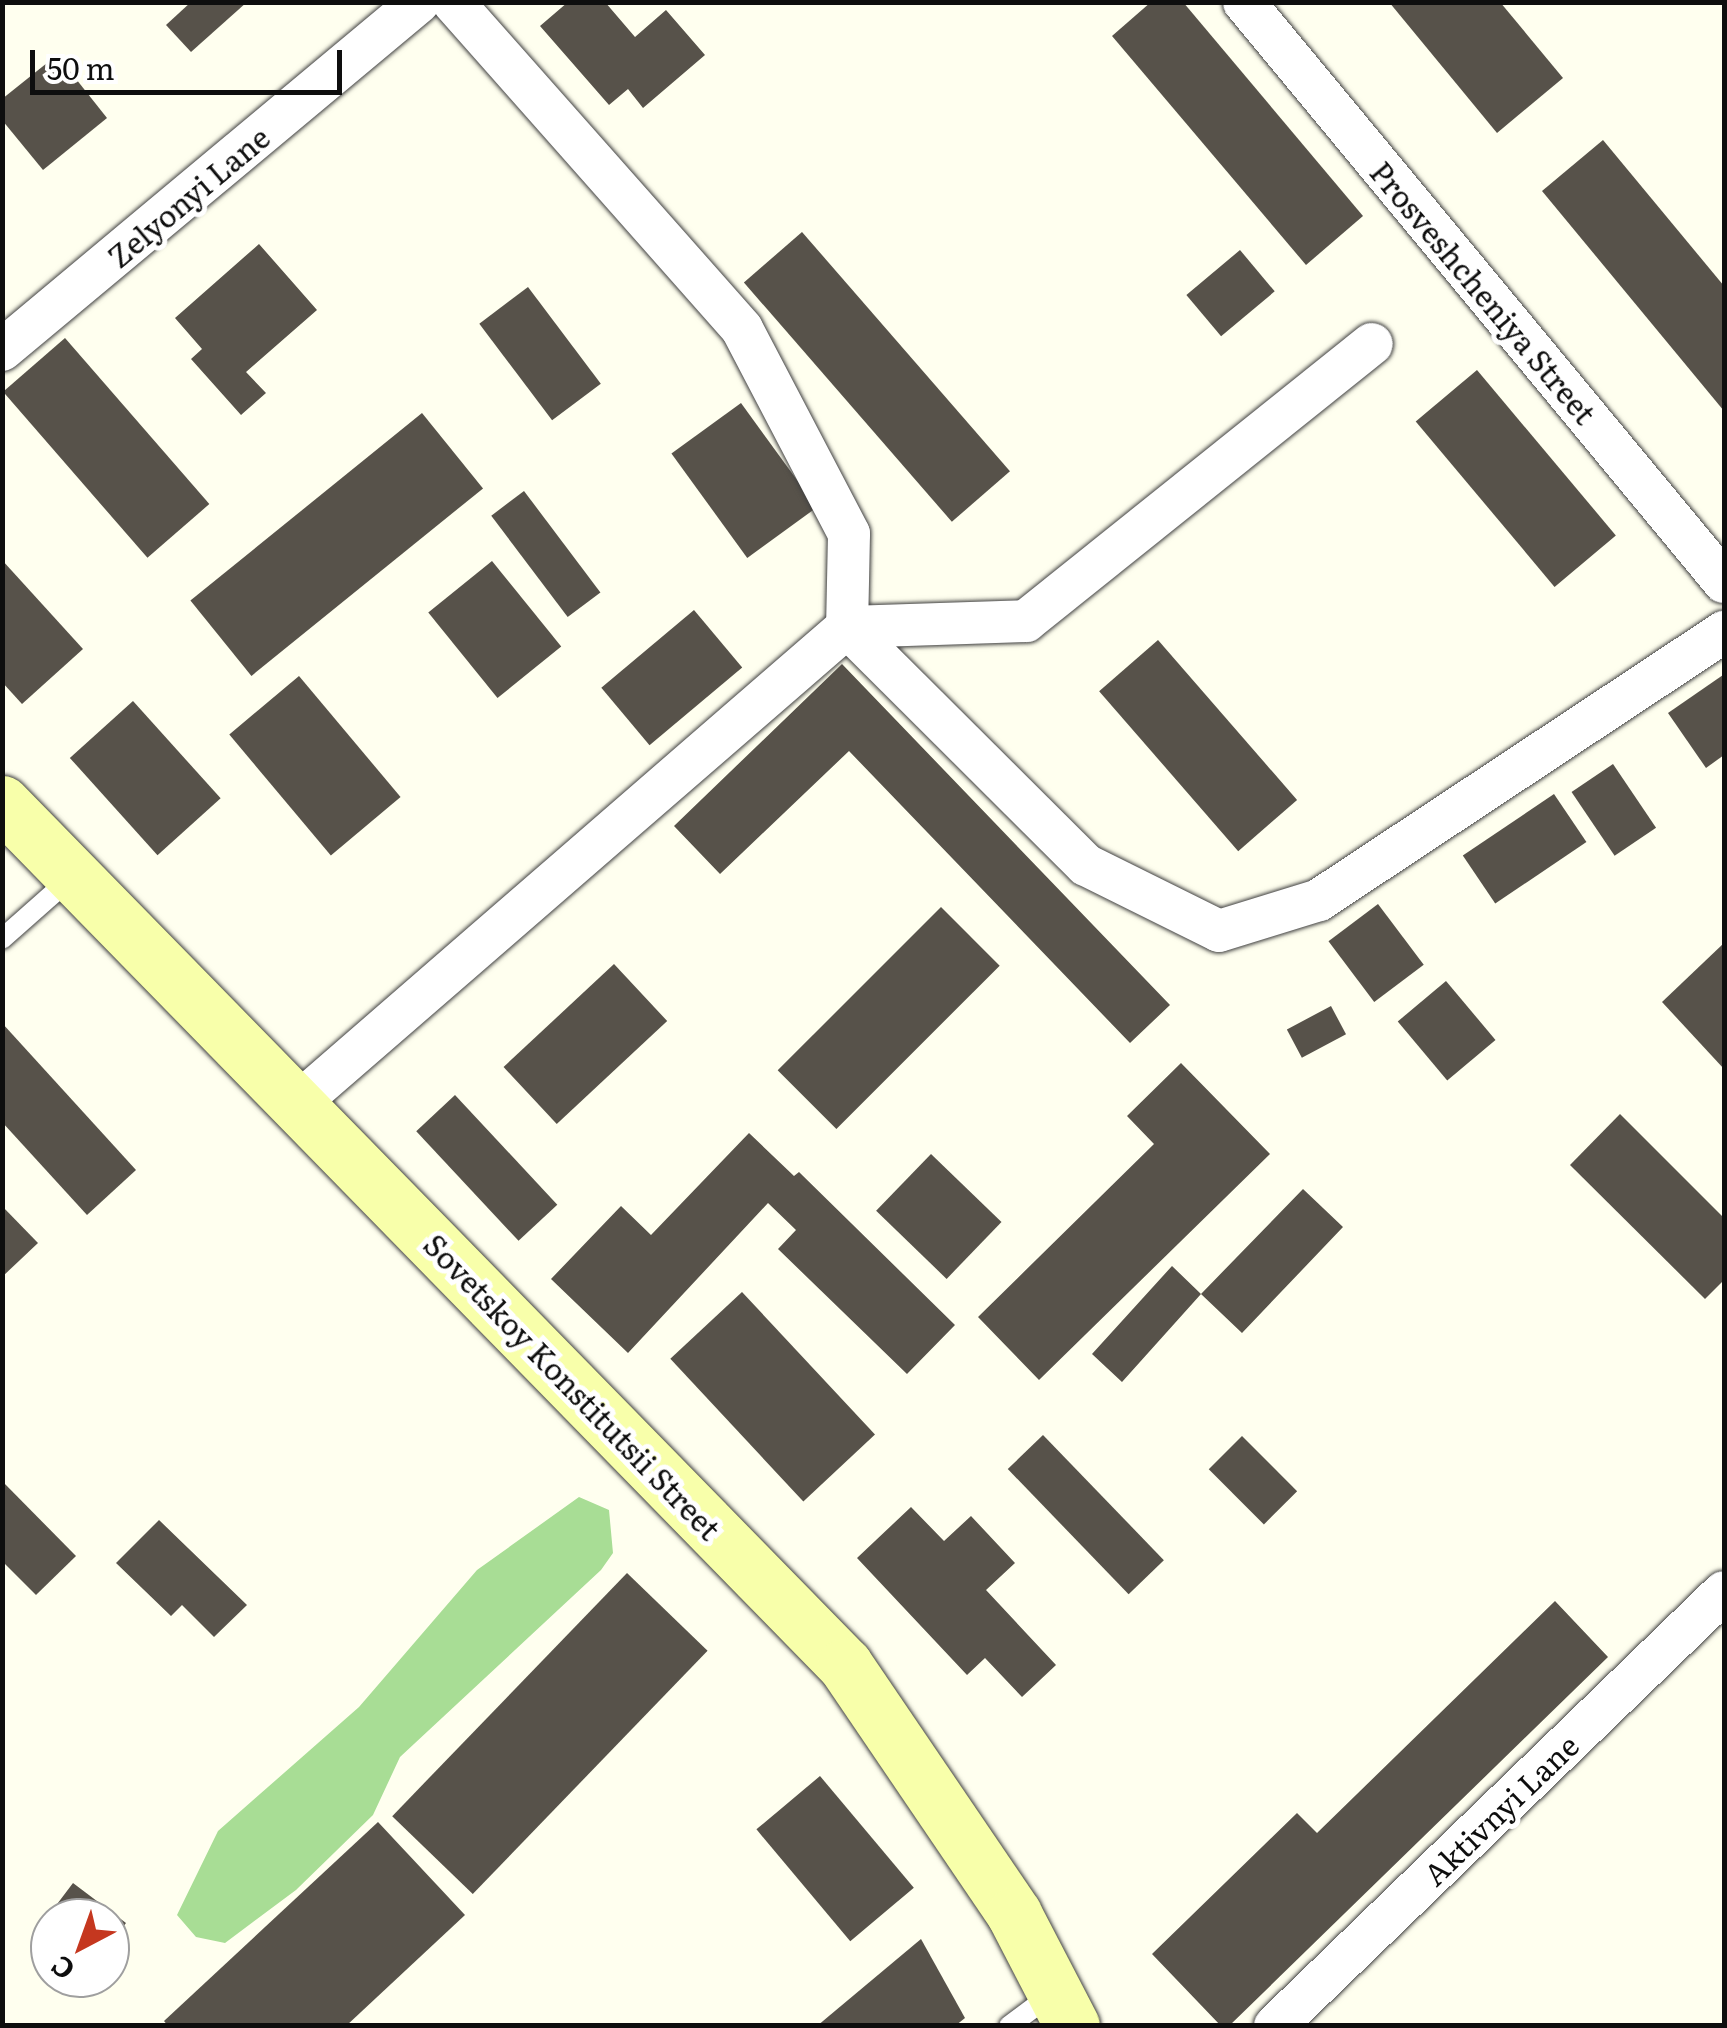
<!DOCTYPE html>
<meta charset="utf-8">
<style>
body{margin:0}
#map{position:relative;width:1727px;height:2028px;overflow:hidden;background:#ffffef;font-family:Literata,serif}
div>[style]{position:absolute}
.forest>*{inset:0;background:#a8dd95}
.building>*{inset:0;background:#57524a;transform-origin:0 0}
.roads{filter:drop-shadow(0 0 2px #414141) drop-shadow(0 0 2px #414141)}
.lane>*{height:20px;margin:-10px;padding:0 10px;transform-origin:10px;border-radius:10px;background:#fff}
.street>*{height:42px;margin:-21px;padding:0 21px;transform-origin:21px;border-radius:21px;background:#fff}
.secondary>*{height:55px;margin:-27.5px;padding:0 27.5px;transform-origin:27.5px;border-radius:27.5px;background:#f8ffaa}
span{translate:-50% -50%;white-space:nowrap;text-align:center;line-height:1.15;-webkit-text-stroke:10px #fff;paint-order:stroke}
.street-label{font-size:30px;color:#0e0e0e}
.frame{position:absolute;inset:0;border:5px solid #0e0e0e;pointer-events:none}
.north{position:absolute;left:30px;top:1898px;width:100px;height:100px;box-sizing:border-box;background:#fff;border:2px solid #9f9f9f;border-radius:50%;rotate:221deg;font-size:28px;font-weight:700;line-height:40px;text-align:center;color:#0e0e0e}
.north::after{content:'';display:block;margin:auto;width:35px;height:45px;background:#c5371f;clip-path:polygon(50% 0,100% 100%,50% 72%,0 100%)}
.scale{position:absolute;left:30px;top:50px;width:312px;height:45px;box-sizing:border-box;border:5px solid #0e0e0e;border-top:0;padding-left:12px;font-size:30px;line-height:35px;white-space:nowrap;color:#0e0e0e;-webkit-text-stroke:8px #fff;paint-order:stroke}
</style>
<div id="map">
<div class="forest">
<i style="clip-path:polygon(579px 1497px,609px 1510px,613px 1553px,601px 1570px,400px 1757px,373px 1815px,296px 1890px,225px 1943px,196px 1937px,177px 1915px,218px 1831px,359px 1707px,477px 1570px)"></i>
</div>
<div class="building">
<i style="clip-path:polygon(191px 2px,247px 2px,191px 52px,166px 25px)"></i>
<i style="clip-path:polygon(568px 2px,605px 2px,635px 37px,666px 10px,705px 55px,643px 108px,628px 89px,609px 105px,540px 26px)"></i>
<i style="clip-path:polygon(1151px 2px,1183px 2px,1363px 216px,1306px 265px,1112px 36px)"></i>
<i style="clip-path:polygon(1389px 2px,1500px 2px,1563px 78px,1497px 133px)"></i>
<i style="clip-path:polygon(57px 55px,107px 118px,43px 170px,2px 120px,2px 99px)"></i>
<i style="clip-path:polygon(1603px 140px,1724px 286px,1724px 411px,1542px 191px)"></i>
<i style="left:802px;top:232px;width:317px;height:77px;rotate:49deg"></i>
<i style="clip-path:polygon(259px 244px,317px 310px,246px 372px,266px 393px,241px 415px,191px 359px,202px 349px,175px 318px)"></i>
<i style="left:1240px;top:250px;width:54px;height:70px;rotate:50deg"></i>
<i style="left:528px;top:287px;width:121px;height:61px;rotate:53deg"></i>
<i style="left:65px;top:338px;width:220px;height:82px;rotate:49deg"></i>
<i style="left:1477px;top:370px;width:216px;height:80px;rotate:50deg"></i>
<i style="left:741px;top:403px;width:129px;height:86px;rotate:54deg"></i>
<i style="left:422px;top:413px;width:97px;height:298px;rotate:51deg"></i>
<i style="left:524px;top:491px;width:127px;height:41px;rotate:53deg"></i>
<i style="clip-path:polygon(2px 560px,83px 649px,22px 704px,2px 682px)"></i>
<i style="left:492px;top:561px;width:110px;height:82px;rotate:51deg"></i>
<i style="left:694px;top:610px;width:75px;height:121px;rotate:50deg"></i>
<i style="left:1158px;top:640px;width:212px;height:78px;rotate:49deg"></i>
<i style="clip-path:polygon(842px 664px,1170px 1005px,1130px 1043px,849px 751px,720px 874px,674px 826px)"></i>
<i style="clip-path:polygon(1723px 675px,1724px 755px,1706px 768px,1668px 713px)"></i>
<i style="left:299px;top:676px;width:158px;height:91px;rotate:50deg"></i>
<i style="left:133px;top:701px;width:131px;height:85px;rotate:48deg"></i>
<i style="left:1613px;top:764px;width:77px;height:50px;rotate:56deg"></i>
<i style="left:1554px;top:794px;width:58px;height:110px;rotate:56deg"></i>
<i style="left:1378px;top:904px;width:76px;height:62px;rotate:53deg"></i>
<i style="left:941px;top:907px;width:83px;height:231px;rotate:45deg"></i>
<i style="clip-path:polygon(1724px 943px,1724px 1069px,1662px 1002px)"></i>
<i style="left:614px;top:964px;width:78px;height:151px;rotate:47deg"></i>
<i style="left:1446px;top:981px;width:77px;height:63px;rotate:50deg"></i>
<i style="left:1331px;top:1006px;width:32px;height:50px;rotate:62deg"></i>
<i style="clip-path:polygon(2px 1023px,136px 1170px,87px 1215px,2px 1122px)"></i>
<i style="clip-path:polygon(1181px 1063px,1270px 1154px,1039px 1380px,978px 1317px,1154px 1144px,1127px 1116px)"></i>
<i style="left:455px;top:1095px;width:150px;height:53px;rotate:47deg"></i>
<i style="clip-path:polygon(1620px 1114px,1724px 1218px,1724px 1280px,1705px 1299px,1570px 1165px)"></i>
<i style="clip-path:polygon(749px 1133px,794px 1176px,799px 1172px,955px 1325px,907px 1374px,778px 1249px,796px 1230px,768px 1203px,628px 1353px,551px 1279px,621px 1206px,651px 1235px)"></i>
<i style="left:931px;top:1154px;width:98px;height:79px;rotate:44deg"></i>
<i style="clip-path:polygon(1303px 1189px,1343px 1227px,1242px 1333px,1201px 1294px,1122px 1382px,1092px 1354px,1172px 1266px,1201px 1294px)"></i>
<i style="clip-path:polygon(2px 1206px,38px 1243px,2px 1277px)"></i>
<i style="left:742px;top:1292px;width:195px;height:98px;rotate:47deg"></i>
<i style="left:1043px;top:1435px;width:174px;height:49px;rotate:46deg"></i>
<i style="left:1242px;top:1436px;width:78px;height:47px;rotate:45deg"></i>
<i style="clip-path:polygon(2px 1481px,76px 1556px,36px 1595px,2px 1561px)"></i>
<i style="clip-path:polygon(911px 1507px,944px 1541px,971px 1516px,1015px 1563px,986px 1590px,1056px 1665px,1022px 1697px,985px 1658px,967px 1675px,857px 1558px)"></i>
<i style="clip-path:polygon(159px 1520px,247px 1605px,214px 1637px,182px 1605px,171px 1616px,116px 1563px)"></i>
<i style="left:627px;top:1573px;width:112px;height:338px;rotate:44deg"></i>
<i style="clip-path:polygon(1555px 1601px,1608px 1657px,1229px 2026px,1221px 2026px,1152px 1954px,1297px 1813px,1317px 1833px)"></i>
<i style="left:820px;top:1776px;width:146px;height:83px;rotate:50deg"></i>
<i style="clip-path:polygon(378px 1822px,465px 1915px,346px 2026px,168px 2026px,164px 2021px)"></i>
<i style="clip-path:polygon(73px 1883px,126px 1923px,110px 1945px,110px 1918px,50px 1918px,50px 1943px,36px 1932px)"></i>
<i style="clip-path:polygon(921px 1939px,965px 2018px,955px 2026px,817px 2026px)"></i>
</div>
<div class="roads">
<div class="lane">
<i style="left:2px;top:939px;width:94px;rotate:-41.5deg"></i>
<i style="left:1009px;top:2026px;width:54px;rotate:-36.7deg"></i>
</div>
<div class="street">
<i style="left:453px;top:2px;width:436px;rotate:48.5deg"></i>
<i style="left:742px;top:329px;width:231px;rotate:62.4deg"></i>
<i style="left:849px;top:534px;width:93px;rotate:91.2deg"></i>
<i style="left:847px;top:627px;width:337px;rotate:44.9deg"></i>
<i style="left:1086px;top:865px;width:148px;rotate:26.4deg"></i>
<i style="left:1219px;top:931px;width:105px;rotate:-17.2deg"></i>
<i style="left:1319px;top:900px;width:486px;rotate:-33.5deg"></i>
<i style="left:1244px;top:2px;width:753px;rotate:50.39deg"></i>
<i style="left:2px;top:350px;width:543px;rotate:-39.85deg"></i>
<i style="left:297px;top:1104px;width:728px;rotate:-40.93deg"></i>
<i style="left:847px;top:627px;width:179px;rotate:-1.9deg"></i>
<i style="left:1026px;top:621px;width:443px;rotate:-38.7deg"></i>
<i style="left:1275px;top:2026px;width:624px;rotate:-44.03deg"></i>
</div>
<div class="secondary">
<i style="left:2px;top:803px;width:1206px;rotate:45.64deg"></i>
<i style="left:845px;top:1665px;width:301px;rotate:55.8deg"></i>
<i style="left:1014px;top:1914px;width:126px;rotate:62.6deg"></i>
</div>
</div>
<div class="street-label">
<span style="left:188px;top:196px;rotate:-40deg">Zelyonyi Lane</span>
<span style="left:1484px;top:292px;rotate:50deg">Prosveshcheniya Street</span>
<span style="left:573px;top:1386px;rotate:46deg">Sovetskoy Konstitutsii Street</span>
<span style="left:1500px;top:1809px;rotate:-44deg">Aktivnyi Lane</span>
</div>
<div class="frame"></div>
<div class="north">С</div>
<div class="scale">50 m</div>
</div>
